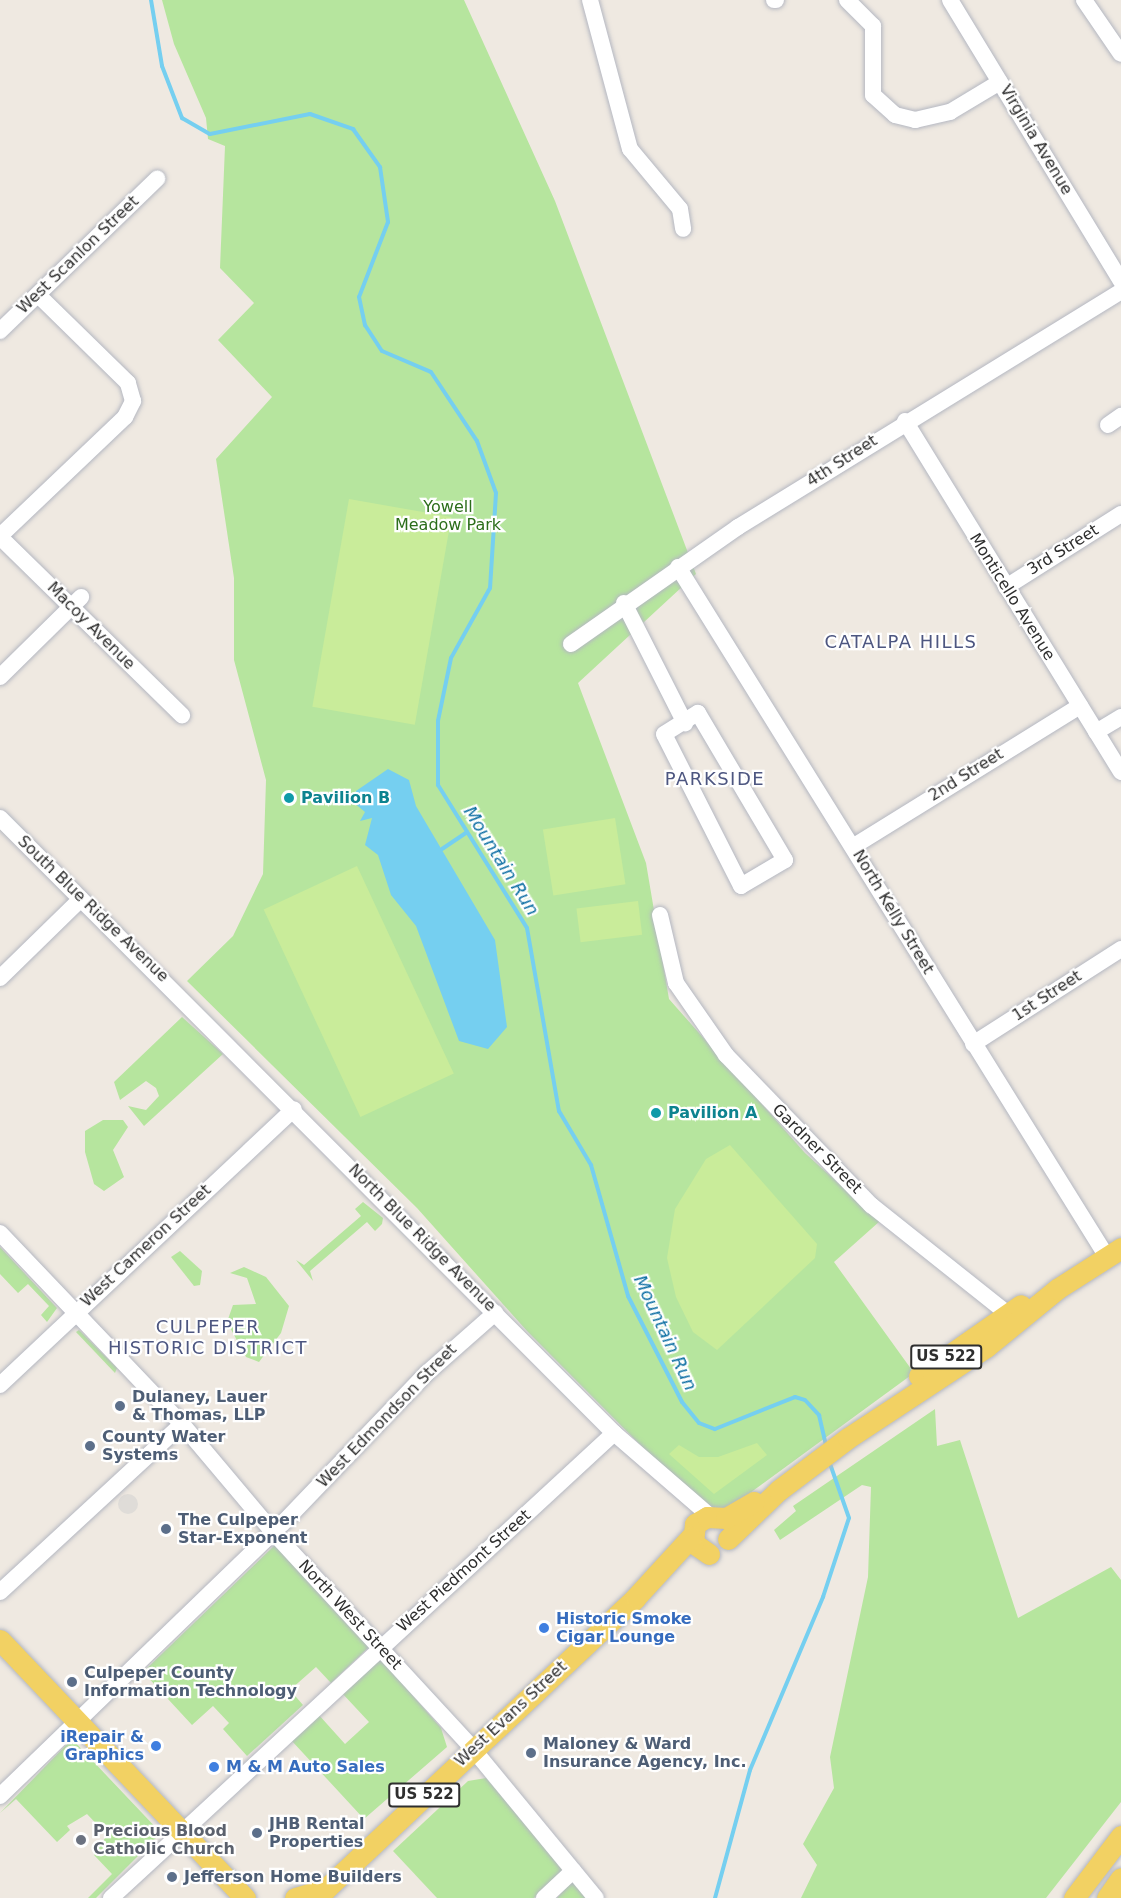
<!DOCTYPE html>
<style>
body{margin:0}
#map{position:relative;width:1121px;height:1898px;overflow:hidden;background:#efe9e1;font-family:"DejaVu Sans",sans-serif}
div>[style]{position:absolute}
.green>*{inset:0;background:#b6e59e}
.pitch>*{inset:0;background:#c9ec9a;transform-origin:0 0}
.plaza>*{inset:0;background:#dfdcd8}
.round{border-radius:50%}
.water>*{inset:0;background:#75cff0}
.stream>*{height:4px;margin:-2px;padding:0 2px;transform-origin:2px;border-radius:2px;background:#75cff0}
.roads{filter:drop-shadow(0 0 2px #b4b7c1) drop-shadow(0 0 2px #b4b7c1)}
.minor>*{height:16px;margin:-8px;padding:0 8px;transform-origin:8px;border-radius:8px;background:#fff}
.major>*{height:21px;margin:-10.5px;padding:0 10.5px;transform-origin:10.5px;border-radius:10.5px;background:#f2d163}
.dots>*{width:16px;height:16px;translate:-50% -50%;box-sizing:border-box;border:3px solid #fff;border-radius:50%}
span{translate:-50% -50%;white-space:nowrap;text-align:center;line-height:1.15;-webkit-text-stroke:4.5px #fff;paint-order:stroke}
.shield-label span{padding:2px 4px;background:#fff;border:2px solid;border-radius:4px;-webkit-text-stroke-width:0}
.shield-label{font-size:15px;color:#2e2e2e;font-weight:700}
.street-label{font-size:16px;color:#2e2e2e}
.park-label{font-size:16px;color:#2c6e1b}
.culture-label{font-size:16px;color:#0d838f;font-weight:700}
.left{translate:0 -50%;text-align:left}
.service-label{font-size:16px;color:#4e5e75;font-weight:700}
.shop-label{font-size:16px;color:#366cbe;font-weight:700}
.right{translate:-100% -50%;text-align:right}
.worship-label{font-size:16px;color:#5b616d;font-weight:700}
.neighbourhood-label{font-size:18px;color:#4d5680;letter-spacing:1.5px}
.water-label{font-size:18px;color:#0d6fa3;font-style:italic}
</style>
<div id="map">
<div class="green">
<i style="clip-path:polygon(162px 0,464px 0,555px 201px,696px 574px,578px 683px,646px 863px,669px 999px,805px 1153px,880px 1221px,834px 1262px,914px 1373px,728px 1509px,705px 1510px,527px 1331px,417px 1208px,187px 981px,233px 936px,263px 874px,266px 780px,234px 660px,234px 578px,216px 459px,272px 397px,218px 340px,254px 303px,220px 268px,225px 146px,208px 139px,206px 118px,174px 44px)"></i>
<i style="clip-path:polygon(182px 1017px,223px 1054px,144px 1126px,128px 1106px,146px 1110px,159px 1096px,156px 1088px,146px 1081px,120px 1100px,114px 1082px)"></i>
<i style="clip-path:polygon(103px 1120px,123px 1120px,128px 1127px,113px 1150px,124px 1177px,104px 1191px,94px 1184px,85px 1152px,85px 1131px)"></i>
<i style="clip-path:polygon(363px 1202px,383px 1218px,382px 1224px,375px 1231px,367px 1222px,310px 1271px,313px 1281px,296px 1260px,304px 1265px,361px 1216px,355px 1209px)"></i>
<i style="clip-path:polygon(0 1247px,57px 1308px,47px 1322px,41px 1315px,49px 1306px,28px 1284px,18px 1293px,0 1274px)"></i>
<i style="clip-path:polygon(180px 1251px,202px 1271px,200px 1285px,194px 1286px,171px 1257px)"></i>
<i style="clip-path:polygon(244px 1267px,266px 1277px,289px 1306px,281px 1333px,259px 1362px,246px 1357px,227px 1322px,233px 1305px,256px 1304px,247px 1278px,230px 1273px)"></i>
<i style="clip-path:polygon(79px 1330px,117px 1368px,115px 1373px,76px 1332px)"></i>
<i style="clip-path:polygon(935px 1409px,937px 1446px,960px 1440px,1018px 1618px,1111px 1567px,1121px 1580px,1121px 1802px,1046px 1898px,801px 1898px,817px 1865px,803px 1844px,834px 1788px,830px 1757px,868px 1577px,871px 1487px,862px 1485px,780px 1540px,774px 1530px,796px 1511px,793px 1506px)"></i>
<i style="clip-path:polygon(276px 1544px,370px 1646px,331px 1683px,316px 1667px,290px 1690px,303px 1705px,247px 1756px,223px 1729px,229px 1723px,213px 1706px,192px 1725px,143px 1672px)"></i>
<i style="clip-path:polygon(379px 1657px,441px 1728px,447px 1747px,364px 1819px,291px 1740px,318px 1714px,345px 1744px,369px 1722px,341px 1692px)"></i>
<i style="clip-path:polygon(72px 1739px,161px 1833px,96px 1898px,88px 1898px,112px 1874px,94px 1855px,107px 1835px,87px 1814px,67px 1826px,70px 1830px,57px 1842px,16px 1799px,0 1813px)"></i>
<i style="clip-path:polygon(486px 1778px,565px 1869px,534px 1898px,437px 1898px,393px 1851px,468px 1781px)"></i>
<i style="clip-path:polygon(575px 1882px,588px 1898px,557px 1898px,570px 1883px)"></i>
</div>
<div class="pitch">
<i style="left:349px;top:499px;width:104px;height:211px;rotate:10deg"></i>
<i style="left:615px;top:818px;width:67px;height:73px;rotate:81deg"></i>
<i style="left:357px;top:866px;width:229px;height:103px;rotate:65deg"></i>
<i style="left:638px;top:901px;width:34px;height:62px;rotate:83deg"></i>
<i style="clip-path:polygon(730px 1145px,817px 1244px,815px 1258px,717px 1350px,693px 1332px,676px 1297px,667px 1258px,675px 1209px,706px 1159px)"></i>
<i style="clip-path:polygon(757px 1443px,767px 1455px,714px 1494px,669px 1454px,679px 1445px,699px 1457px,718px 1457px)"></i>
</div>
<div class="plaza">
<i class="round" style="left:118px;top:1494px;width:20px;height:20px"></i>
</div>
<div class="water">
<i style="clip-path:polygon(388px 769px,409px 780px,416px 806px,495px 940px,507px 1027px,488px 1049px,459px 1041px,416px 926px,391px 895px,378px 855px,365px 845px,372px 818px,360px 821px,365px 812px,353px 802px,356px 791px)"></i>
</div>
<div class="stream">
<i style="left:151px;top:0;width:67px;rotate:80.5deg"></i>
<i style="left:162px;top:66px;width:56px;rotate:69deg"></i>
<i style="left:182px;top:118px;width:32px;rotate:30deg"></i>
<i style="left:210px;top:134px;width:102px;rotate:-11.3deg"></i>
<i style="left:310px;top:114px;width:46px;rotate:19.2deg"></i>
<i style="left:353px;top:129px;width:47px;rotate:54.6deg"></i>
<i style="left:380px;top:167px;width:56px;rotate:81.7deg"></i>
<i style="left:388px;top:222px;width:80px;rotate:111.1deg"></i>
<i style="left:359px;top:297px;width:29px;rotate:78deg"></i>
<i style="left:365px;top:325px;width:31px;rotate:57deg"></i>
<i style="left:382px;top:351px;width:53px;rotate:23.2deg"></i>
<i style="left:431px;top:372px;width:83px;rotate:56.3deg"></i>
<i style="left:477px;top:441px;width:55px;rotate:69.9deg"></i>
<i style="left:496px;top:493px;width:95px;rotate:93.6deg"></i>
<i style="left:490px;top:588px;width:80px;rotate:119.1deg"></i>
<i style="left:451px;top:658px;width:64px;rotate:101.7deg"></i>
<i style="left:438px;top:721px;width:64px;rotate:90deg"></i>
<i style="left:438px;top:785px;width:168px;rotate:58.1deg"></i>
<i style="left:527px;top:928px;width:186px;rotate:80.1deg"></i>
<i style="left:559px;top:1111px;width:63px;rotate:59.3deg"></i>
<i style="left:591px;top:1165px;width:136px;rotate:74.2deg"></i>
<i style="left:628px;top:1296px;width:119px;rotate:63deg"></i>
<i style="left:682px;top:1402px;width:27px;rotate:51deg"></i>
<i style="left:699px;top:1423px;width:17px;rotate:21deg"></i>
<i style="left:715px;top:1429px;width:86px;rotate:-21.8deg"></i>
<i style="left:795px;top:1397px;width:10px;rotate:17deg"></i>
<i style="left:805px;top:1400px;width:21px;rotate:47deg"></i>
<i style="left:819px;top:1415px;width:31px;rotate:77deg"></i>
<i style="left:442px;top:849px;width:30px;rotate:-34deg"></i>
<i style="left:715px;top:1898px;width:133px;rotate:-74.7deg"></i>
<i style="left:750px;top:1770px;width:188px;rotate:-67.1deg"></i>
<i style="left:823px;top:1597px;width:83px;rotate:-71.8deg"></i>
<i style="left:849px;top:1518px;width:60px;rotate:-109.3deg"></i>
</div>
<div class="roads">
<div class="minor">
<i style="left:590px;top:0;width:154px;rotate:75deg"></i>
<i style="left:630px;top:149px;width:78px;rotate:50.2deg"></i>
<i style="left:680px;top:209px;width:20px;rotate:81deg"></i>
<i style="left:774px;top:0;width:2px"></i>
<i style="left:847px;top:0;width:37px;rotate:45deg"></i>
<i style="left:873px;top:26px;width:69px;rotate:90deg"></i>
<i style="left:873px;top:95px;width:30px;rotate:42deg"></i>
<i style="left:895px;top:115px;width:21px;rotate:14deg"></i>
<i style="left:915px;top:120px;width:36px;rotate:-13deg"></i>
<i style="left:950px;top:112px;width:58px;rotate:-31deg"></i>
<i style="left:950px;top:0;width:329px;rotate:58.7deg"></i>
<i style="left:1084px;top:0;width:65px;rotate:55.6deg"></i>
<i style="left:0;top:331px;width:219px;rotate:-44.1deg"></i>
<i style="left:905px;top:421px;width:412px;rotate:58.4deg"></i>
<i style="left:1108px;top:425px;width:16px;rotate:-35deg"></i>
<i style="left:0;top:536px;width:173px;rotate:-43.6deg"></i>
<i style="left:125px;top:417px;width:18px;rotate:-63deg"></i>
<i style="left:133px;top:401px;width:19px;rotate:-106deg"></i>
<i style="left:128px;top:383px;width:126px;rotate:-135.6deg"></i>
<i style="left:0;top:537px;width:255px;rotate:44.4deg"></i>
<i style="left:678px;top:567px;width:812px;rotate:58.13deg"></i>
<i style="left:1006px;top:587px;width:136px;rotate:-32.4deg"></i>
<i style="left:624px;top:603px;width:135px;rotate:63.1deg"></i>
<i style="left:571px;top:644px;width:204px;rotate:-35deg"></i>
<i style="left:738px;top:527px;width:450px;rotate:-31.6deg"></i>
<i style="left:0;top:677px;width:114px;rotate:-44.6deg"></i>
<i style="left:698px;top:713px;width:171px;rotate:59.4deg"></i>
<i style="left:785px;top:860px;width:51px;rotate:149.4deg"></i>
<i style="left:741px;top:886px;width:170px;rotate:-116.9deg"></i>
<i style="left:664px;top:734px;width:40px;rotate:-32deg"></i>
<i style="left:1096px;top:732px;width:29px;rotate:-31deg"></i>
<i style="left:0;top:818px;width:869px;rotate:45.05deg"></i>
<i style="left:614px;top:1433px;width:128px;rotate:40.9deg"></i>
<i style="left:854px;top:846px;width:266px;rotate:-31.8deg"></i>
<i style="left:660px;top:915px;width:70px;rotate:76.8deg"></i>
<i style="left:676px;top:983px;width:88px;rotate:55.2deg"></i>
<i style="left:726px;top:1055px;width:209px;rotate:46deg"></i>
<i style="left:871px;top:1205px;width:175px;rotate:38.5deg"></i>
<i style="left:0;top:978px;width:113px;rotate:-44.3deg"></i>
<i style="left:973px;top:1044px;width:176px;rotate:-32.7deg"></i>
<i style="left:0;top:1233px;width:264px;rotate:46.4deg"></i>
<i style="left:182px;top:1424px;width:141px;rotate:49.9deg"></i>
<i style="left:273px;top:1532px;width:295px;rotate:47.3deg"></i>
<i style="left:473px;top:1749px;width:193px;rotate:50.5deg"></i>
<i style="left:0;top:1385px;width:403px;rotate:-43.2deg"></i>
<i style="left:0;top:1592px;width:248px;rotate:-42.7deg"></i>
<i style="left:0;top:1796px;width:392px;rotate:-44deg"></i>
<i style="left:282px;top:1524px;width:209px;rotate:-46.2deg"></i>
<i style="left:427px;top:1373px;width:91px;rotate:-41.4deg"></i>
<i style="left:111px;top:1898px;width:685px;rotate:-42.75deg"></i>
<i style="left:544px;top:1898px;width:40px;rotate:-43deg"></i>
</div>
<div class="major">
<i style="left:919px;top:1376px;width:124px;rotate:-34.8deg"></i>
<i style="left:728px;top:1539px;width:71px;rotate:-43.9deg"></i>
<i style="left:779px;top:1490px;width:86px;rotate:-37deg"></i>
<i style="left:848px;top:1438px;width:165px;rotate:-33.4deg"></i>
<i style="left:986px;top:1347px;width:92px;rotate:-39.2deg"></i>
<i style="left:1057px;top:1289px;width:76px;rotate:-32.6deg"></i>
<i style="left:709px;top:1554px;width:19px;rotate:-145deg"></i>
<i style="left:693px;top:1543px;width:19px;rotate:-84deg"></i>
<i style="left:695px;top:1524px;width:14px;rotate:-30deg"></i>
<i style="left:707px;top:1517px;width:19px;rotate:3deg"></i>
<i style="left:726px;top:1518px;width:32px;rotate:-30deg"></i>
<i style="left:0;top:1640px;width:356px;rotate:46.5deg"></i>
<i style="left:295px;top:1898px;width:32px;rotate:-16deg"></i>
<i style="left:316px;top:1898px;width:439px;rotate:-43.2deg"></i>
<i style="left:636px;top:1597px;width:81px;rotate:-47.5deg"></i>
<i style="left:1074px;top:1898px;width:78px;rotate:-52.8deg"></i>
<i style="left:1107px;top:1898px;width:24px;rotate:-55deg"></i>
</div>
</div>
<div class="dots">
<i style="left:289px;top:798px;background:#0f9aa8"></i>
<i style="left:656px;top:1113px;background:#0f9aa8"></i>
<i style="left:120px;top:1406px;background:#5c6f8a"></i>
<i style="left:90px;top:1446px;background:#5c6f8a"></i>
<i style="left:166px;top:1529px;background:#5c6f8a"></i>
<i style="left:544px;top:1628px;background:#3f7fe0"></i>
<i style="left:72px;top:1682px;background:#5c6f8a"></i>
<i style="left:156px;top:1746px;background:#3f7fe0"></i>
<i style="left:531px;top:1753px;background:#5c6f8a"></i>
<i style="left:214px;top:1767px;background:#3f7fe0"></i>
<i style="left:257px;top:1833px;background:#5c6f8a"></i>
<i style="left:81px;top:1840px;background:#6b7280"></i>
<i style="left:172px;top:1877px;background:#5c6f8a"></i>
</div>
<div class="shield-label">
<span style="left:946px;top:1357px">US 522</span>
<span style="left:424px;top:1795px">US 522</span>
</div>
<div class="street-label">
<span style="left:1036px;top:140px;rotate:59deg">Virginia Avenue</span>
<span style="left:78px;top:255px;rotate:-44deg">West Scanlon Street</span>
<span style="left:842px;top:461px;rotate:-33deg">4th Street</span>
<span style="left:1063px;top:550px;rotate:-32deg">3rd Street</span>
<span style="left:1012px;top:597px;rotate:58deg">Monticello Avenue</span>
<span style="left:91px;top:626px;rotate:45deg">Macoy Avenue</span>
<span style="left:966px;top:775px;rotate:-32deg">2nd Street</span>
<span style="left:93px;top:909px;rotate:44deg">South Blue Ridge Avenue</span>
<span style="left:893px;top:912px;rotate:59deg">North Kelly Street</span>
<span style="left:1047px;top:996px;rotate:-33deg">1st Street</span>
<span style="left:817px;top:1149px;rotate:45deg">Gardner Street</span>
<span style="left:422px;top:1238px;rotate:45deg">North Blue Ridge Avenue</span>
<span style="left:146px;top:1246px;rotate:-43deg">West Cameron Street</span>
<span style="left:387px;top:1416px;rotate:-46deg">West Edmondson Street</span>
<span style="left:464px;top:1571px;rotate:-42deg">West Piedmont Street</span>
<span style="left:350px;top:1615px;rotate:47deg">North West Street</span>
<span style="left:511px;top:1714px;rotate:-43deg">West Evans Street</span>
</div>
<div class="park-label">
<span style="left:448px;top:516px">Yowell<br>Meadow Park</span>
</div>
<div class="culture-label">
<span class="left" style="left:301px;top:798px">Pavilion B</span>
<span class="left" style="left:668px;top:1113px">Pavilion A</span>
</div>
<div class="service-label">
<span class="left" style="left:132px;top:1406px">Dulaney, Lauer<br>&amp; Thomas, LLP</span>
<span class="left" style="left:102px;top:1446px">County Water<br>Systems</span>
<span class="left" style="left:178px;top:1529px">The Culpeper<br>Star-Exponent</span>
<span class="left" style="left:84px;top:1682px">Culpeper County<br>Information Technology</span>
<span class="left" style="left:543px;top:1753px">Maloney &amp; Ward<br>Insurance Agency, Inc.</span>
<span class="left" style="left:269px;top:1833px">JHB Rental<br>Properties</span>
<span class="left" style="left:184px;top:1877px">Jefferson Home Builders</span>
</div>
<div class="shop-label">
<span class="left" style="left:556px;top:1628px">Historic Smoke<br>Cigar Lounge</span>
<span class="right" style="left:144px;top:1746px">iRepair &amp;<br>Graphics</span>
<span class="left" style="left:226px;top:1767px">M &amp; M Auto Sales</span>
</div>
<div class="worship-label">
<span class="left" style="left:93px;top:1840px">Precious Blood<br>Catholic Church</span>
</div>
<div class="neighbourhood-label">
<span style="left:901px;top:642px">CATALPA HILLS</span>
<span style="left:715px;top:779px">PARKSIDE</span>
<span style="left:208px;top:1338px">CULPEPER<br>HISTORIC DISTRICT</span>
</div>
<div class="water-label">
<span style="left:501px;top:861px;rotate:58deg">Mountain Run</span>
<span style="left:665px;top:1333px;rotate:65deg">Mountain Run</span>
</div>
</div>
